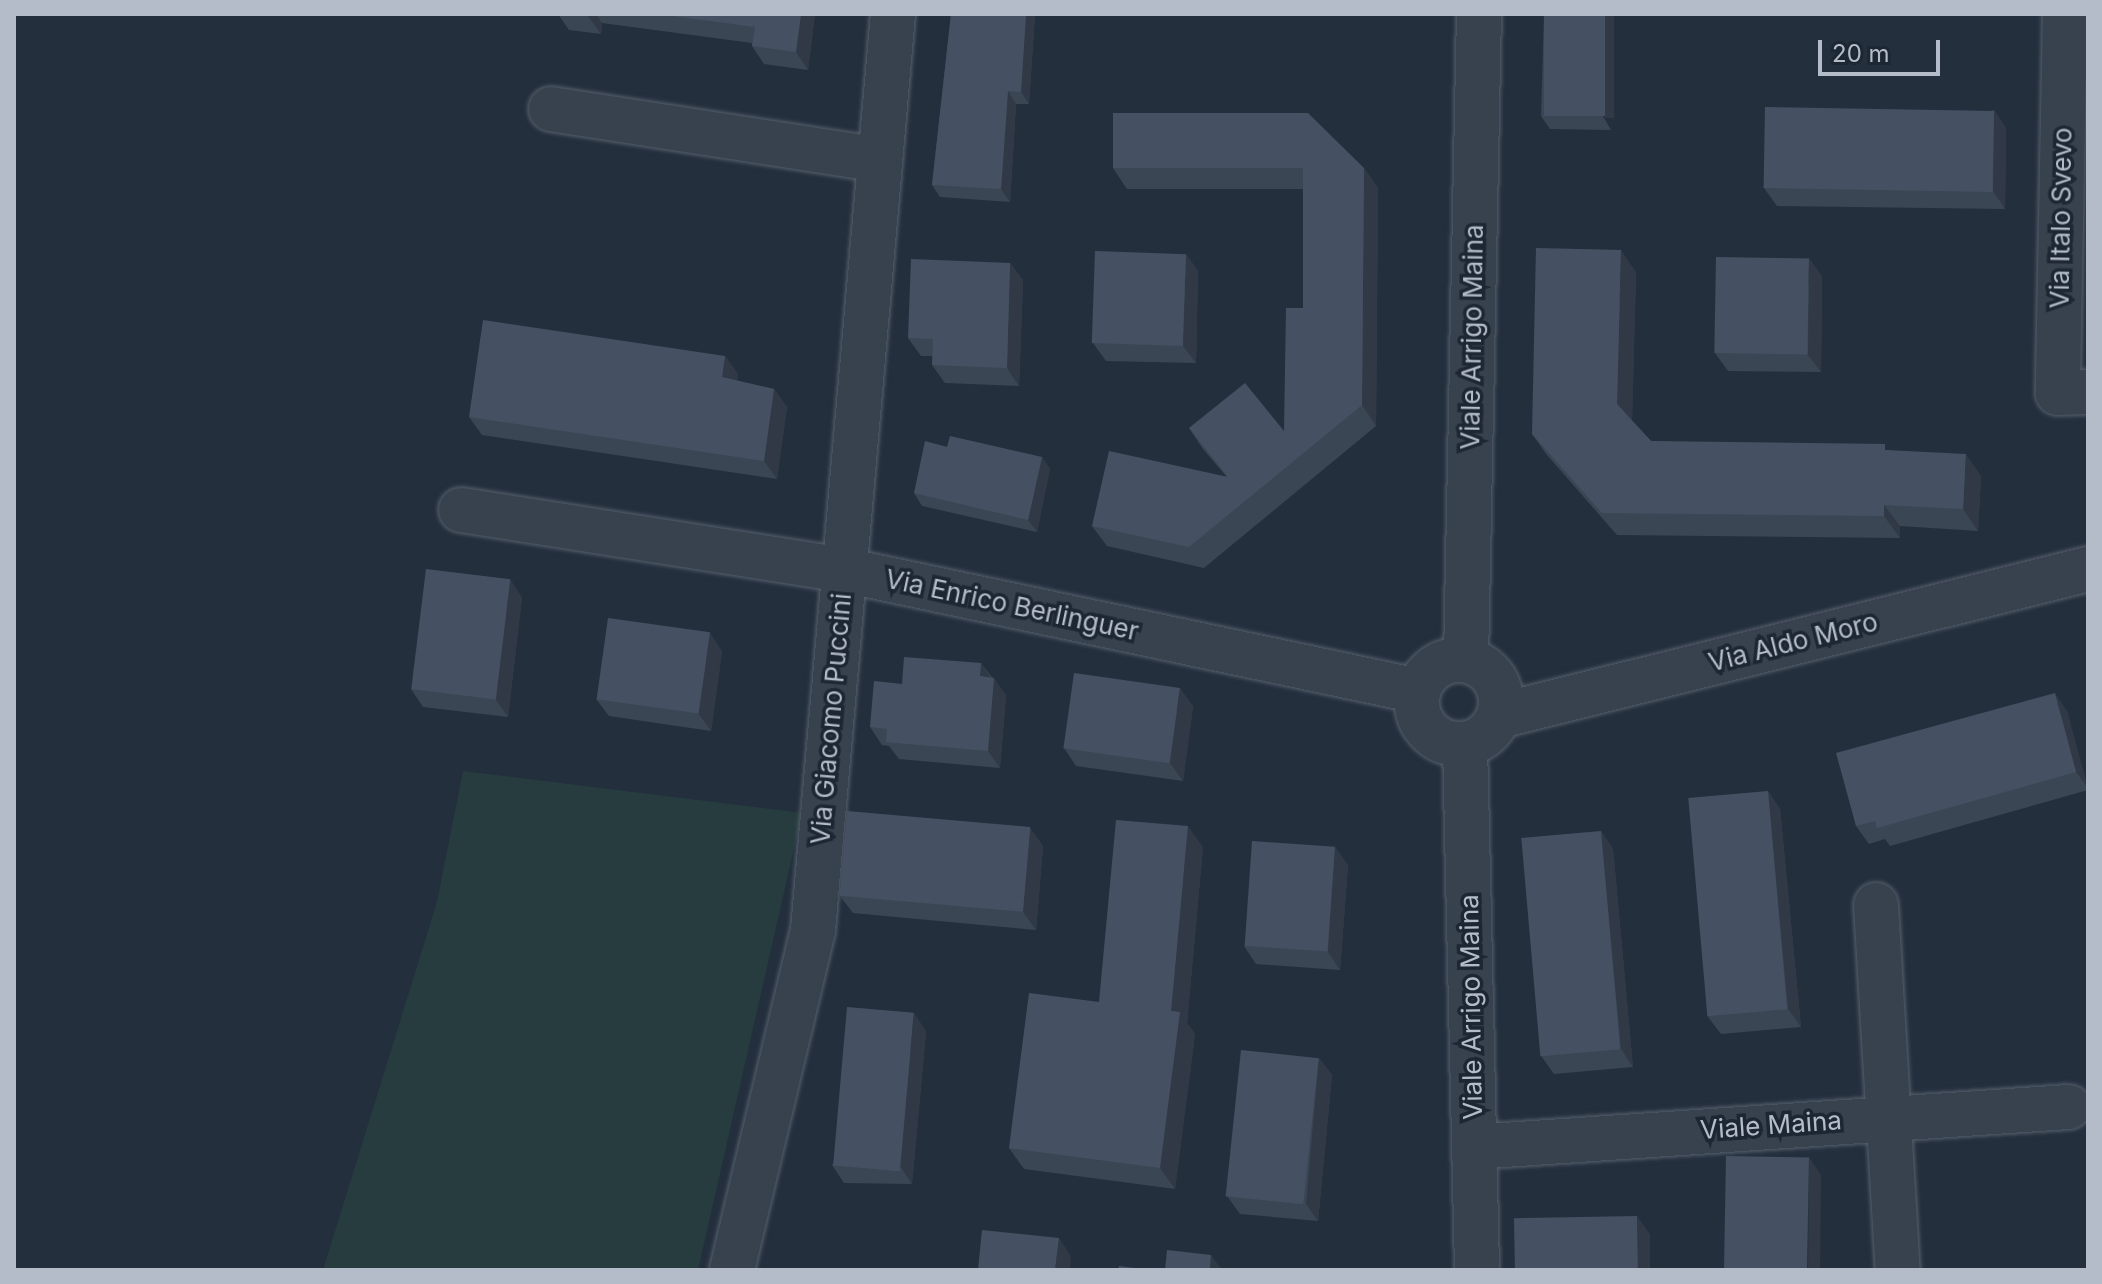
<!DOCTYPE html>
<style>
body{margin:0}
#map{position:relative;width:2102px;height:1284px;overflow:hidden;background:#242f3e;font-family:Inter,sans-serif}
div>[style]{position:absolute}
.green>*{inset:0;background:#263c3f}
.roads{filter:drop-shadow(0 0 2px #565f6c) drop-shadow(0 0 2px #565f6c)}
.street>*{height:44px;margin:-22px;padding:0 22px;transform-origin:22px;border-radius:22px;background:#38414e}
.street>.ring{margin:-22px;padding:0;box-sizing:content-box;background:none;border:44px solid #38414e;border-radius:50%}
.wall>*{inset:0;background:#3b4654}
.shaded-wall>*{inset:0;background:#303945;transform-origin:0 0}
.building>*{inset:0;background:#455162;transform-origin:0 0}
span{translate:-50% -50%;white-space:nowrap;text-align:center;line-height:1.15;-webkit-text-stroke:7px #1d2633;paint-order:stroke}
.street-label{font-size:26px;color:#b4bcc9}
.frame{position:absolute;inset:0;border:16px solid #b4bcc9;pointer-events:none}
.scale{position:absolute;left:1818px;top:40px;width:122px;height:36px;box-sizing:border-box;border:4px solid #b4bcc9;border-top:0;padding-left:10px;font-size:24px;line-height:28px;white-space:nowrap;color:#b4bcc9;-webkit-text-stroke:6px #1d2633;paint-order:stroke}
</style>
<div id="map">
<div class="green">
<i style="clip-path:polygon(463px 771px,802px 813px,698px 1270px,323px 1270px,437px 902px)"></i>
</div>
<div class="roads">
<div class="street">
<i style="left:2065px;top:14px;width:379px;rotate:91.1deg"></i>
<i style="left:2058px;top:393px;width:30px;rotate:-2deg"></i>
<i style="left:551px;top:109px;width:333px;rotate:8.8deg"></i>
<i style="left:461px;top:510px;width:388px;rotate:8.9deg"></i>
<i style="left:844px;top:570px;width:587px;rotate:11.9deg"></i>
<i style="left:1466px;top:660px;width:646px;rotate:-88.85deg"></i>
<i class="ring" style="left:1417px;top:660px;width:40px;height:40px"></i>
<i style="left:1499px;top:716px;width:607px;rotate:-14.01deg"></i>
<i style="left:1465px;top:744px;width:526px;rotate:88.69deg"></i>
<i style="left:1876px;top:905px;width:366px;rotate:86.6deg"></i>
<i style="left:1474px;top:1147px;width:596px;rotate:-3.85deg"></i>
<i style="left:732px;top:1270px;width:350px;rotate:-76.6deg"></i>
<i style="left:813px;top:930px;width:919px;rotate:-85.01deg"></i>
</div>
</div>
<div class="wall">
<i style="clip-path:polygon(558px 14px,815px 14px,808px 70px,764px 64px,752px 46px,752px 43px,602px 23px,601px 34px,569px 30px)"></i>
<i style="clip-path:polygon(951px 14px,1035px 14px,1029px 104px,1016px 104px,1010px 202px,940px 197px,932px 185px)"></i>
<i style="clip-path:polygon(1544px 14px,1611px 130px,1550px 129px,1541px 116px)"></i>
<i style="clip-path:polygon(1994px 110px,2006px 128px,2005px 209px,1777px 206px,1764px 188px)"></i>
<i style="clip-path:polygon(1113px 168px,1364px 168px,1378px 188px,1376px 426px,1204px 568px,1107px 546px,1092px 526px,1226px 476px,1203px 449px,1189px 428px,1284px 431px,1303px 308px,1303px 189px,1127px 189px)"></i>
<i style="clip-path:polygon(1186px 254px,1198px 271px,1196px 363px,1106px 361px,1093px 343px)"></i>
<i style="clip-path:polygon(1010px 263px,1023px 280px,1019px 386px,945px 383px,932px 365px,933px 356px,921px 356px,908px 338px)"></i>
<i style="clip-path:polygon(1636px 272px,1632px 421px,1651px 441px,1889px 450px,1981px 476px,1978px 531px,1900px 526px,1900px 538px,1617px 535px,1547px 455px,1532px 434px)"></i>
<i style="clip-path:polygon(1822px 276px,1821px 372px,1728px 371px,1715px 353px)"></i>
<i style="clip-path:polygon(725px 356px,738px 374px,737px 381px,774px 389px,787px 407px,777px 479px,482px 435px,469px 417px)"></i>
<i style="clip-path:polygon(947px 447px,1042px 457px,1050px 469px,1037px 532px,922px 506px,914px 493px)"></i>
<i style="clip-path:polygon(522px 597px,508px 717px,423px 707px,411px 689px)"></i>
<i style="clip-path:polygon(722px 651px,711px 731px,609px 716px,596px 699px)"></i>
<i style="clip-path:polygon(981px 663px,1006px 695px,1000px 768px,899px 759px,889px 746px,882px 745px,870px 727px,902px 684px)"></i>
<i style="clip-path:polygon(1193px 706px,1183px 781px,1076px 766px,1064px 748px)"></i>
<i style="clip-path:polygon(2067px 711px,2088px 790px,1890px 846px,1885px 839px,1869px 844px,1856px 826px)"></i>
<i style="clip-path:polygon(1768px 791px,1780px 809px,1801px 1027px,1721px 1034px,1708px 1017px)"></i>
<i style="clip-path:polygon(1030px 828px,1043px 846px,1036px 930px,853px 913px,840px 896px)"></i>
<i style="clip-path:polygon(1601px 831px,1613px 849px,1633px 1067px,1554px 1074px,1541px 1056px)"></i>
<i style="clip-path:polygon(1203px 847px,1187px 1023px,1195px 1034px,1175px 1189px,1024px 1169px,1009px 1148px,1099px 1002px)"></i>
<i style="clip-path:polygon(1335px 847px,1348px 865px,1340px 970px,1256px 964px,1244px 946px)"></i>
<i style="clip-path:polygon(926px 1031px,912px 1184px,844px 1183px,832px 1165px)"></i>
<i style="clip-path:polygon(1319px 1058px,1332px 1075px,1318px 1221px,1240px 1214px,1227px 1196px)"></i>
</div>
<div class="shaded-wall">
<i style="clip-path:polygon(589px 14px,596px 14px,602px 23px,601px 34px,588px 16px)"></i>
<i style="clip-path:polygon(801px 14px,815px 14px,808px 70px,796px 52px)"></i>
<i style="clip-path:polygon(1026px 14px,1035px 14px,1029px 104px,1021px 92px)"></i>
<i style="left:1605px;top:14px;width:9px;height:104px"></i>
<i style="clip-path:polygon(1008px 91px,1016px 104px,1010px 202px,1001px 189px)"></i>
<i style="clip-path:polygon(1994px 110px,2006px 128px,2005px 209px,1993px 191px)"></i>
<i style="clip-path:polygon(1364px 168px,1378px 188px,1376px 426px,1362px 405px)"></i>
<i style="clip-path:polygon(1621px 250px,1636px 272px,1632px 426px,1617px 404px)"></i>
<i style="clip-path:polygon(1186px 254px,1198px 271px,1196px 363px,1183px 346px)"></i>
<i style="clip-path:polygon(1809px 258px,1822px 276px,1821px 372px,1808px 355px)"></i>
<i style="clip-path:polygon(1010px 263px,1023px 280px,1019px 386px,1007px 368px)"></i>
<i style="clip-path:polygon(725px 356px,738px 374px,735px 395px,722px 377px)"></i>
<i style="clip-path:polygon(774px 389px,787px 407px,777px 479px,764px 461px)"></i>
<i style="clip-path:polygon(1966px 454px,1981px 476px,1978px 531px,1963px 509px)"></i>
<i style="clip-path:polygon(1042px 457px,1050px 469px,1037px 532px,1028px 520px)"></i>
<i style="clip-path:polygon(1884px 505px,1900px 526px,1900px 538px,1884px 516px)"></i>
<i style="clip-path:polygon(510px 579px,522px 597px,508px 717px,496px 700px)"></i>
<i style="clip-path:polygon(710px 633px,722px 651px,711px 731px,698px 713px)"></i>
<i style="clip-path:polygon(981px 663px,993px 681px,994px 678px,1006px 695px,1000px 768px,988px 751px,980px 676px)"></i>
<i style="clip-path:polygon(1180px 688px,1193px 706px,1183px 781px,1170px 763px)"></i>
<i style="clip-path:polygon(2055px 693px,2067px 711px,2088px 788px,2076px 772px)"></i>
<i style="clip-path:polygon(1768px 791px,1780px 809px,1801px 1027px,1788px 1009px)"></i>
<i style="clip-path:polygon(1188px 826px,1203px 847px,1187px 1023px,1195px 1034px,1175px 1189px,1160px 1168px,1171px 1011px)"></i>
<i style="clip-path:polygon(1030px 828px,1043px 846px,1036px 930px,1023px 912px)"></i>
<i style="clip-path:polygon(1601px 831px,1613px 849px,1633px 1067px,1621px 1049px)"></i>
<i style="clip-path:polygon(1335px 847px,1348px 865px,1340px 970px,1328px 952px)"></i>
<i style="clip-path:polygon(914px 1013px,926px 1031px,912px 1184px,900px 1166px)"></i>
<i style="clip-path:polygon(1319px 1058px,1332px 1075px,1318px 1221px,1306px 1204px)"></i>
<i style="clip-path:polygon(1809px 1157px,1821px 1175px,1820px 1270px,1808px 1270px)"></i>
<i style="clip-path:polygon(1637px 1216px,1650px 1234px,1650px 1270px,1638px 1270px)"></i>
<i style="clip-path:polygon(1059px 1238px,1071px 1256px,1070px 1270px,1055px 1270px)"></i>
<i style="clip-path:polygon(1211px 1255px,1222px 1270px,1210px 1269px)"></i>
</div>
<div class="building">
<i style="clip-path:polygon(570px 14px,589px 14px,588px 16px)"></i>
<i style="clip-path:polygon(658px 14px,801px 14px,796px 52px,752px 46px,755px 27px)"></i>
<i style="clip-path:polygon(951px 14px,1026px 14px,1021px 92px,1008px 91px,1001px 189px,932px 185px)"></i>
<i style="left:1544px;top:14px;width:61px;height:102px"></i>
<i style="left:1765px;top:107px;width:229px;height:81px;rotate:1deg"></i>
<i style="clip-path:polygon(1113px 113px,1308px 113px,1364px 168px,1362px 405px,1189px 547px,1092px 526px,1109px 451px,1228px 477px,1189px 428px,1245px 383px,1284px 431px,1286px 308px,1303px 308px,1303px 168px,1113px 168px)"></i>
<i style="clip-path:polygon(1536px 248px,1621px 250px,1617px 404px,1651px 441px,1885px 444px,1885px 450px,1966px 454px,1963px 509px,1884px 505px,1884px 516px,1602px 513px,1532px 434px)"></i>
<i style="left:1095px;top:251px;width:91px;height:92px;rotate:2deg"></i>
<i style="left:1716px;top:257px;width:93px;height:96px;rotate:1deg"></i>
<i style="clip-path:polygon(911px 259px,1010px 263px,1007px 368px,932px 365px,933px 339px,908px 338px)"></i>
<i style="clip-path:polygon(483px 320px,725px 356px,722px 377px,774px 389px,764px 461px,469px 417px)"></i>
<i style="clip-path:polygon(950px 436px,1042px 457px,1028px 520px,914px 493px,925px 441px,947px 447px)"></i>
<i style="left:426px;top:569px;width:85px;height:121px;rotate:7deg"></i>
<i style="left:608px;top:618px;width:103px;height:82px;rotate:8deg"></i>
<i style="clip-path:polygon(904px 657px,981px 663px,980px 676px,994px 678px,988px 751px,886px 742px,887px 729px,870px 727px,874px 681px,902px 684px)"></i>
<i style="left:1074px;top:673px;width:107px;height:76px;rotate:8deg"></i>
<i style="clip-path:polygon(2055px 693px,2076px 772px,1877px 828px,1875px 821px,1856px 826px,1836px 753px)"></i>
<i style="left:1768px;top:791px;width:219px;height:80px;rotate:85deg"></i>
<i style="left:847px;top:811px;width:184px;height:85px;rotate:5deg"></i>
<i style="clip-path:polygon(1116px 820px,1188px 826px,1171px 1011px,1180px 1012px,1160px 1168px,1009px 1148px,1029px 993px,1099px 1002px)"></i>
<i style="left:1601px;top:831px;width:219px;height:80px;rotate:85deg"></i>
<i style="left:1252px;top:841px;width:83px;height:105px;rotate:4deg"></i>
<i style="left:847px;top:1007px;width:67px;height:159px;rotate:5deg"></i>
<i style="left:1241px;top:1050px;width:78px;height:147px;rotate:6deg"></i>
<i style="left:1726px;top:1156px;width:83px;height:114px;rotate:1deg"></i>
<i style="left:1637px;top:1216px;width:54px;height:123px;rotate:89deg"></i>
<i style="clip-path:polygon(982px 1230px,1059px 1238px,1055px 1270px,978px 1270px)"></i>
<i style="clip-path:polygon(1167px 1250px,1211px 1255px,1210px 1269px,1230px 1270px,1165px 1270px)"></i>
<i style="clip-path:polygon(1119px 1266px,1150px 1270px,1118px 1270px)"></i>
</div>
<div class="street-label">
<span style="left:2061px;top:218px;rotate:-89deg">Via Italo Svevo</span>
<span style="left:1472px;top:337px;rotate:-89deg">Viale Arrigo Maina</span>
<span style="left:1012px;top:605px;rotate:12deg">Via Enrico Berlinguer</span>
<span style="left:1793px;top:642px;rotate:-14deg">Via Aldo Moro</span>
<span style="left:831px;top:719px;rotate:-85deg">Via Giacomo Puccini</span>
<span style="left:1471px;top:1007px;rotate:-91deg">Viale Arrigo Maina</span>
<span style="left:1771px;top:1125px;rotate:-4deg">Viale Maina</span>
</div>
<div class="frame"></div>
<div class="scale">20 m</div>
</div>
